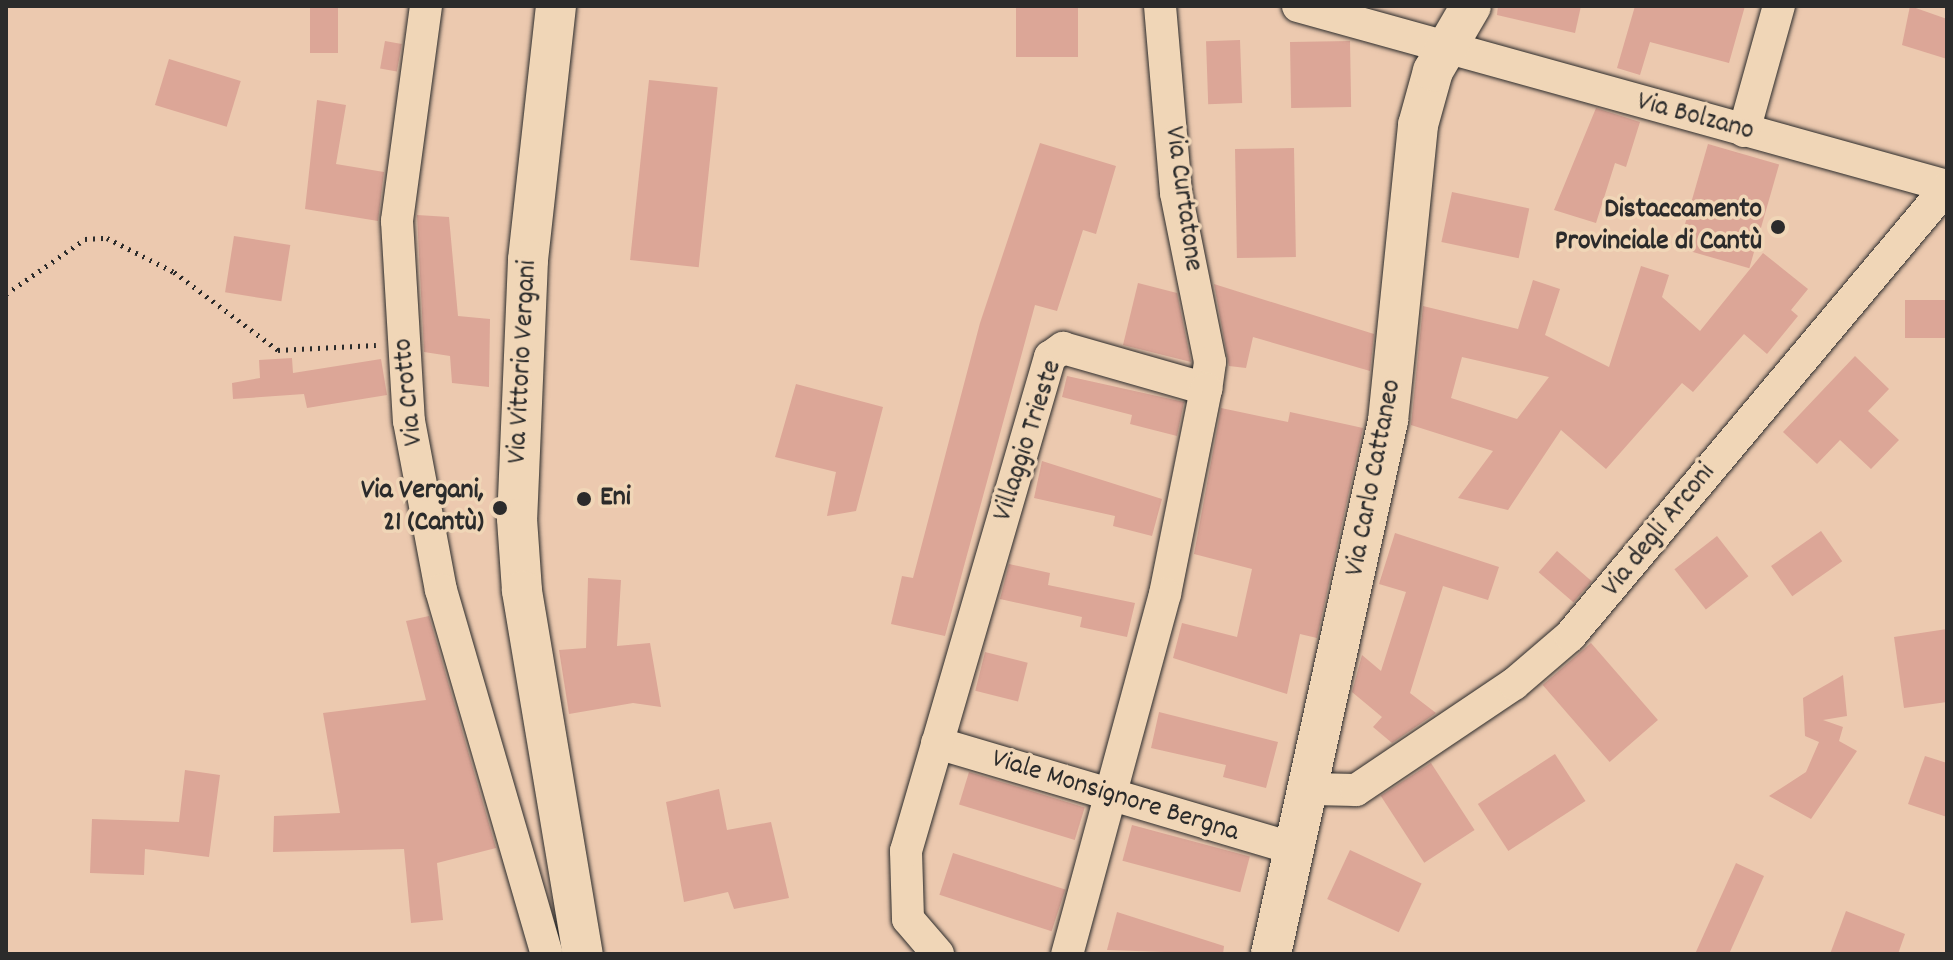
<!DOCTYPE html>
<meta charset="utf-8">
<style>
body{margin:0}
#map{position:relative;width:1953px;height:960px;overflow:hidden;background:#ecc9af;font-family:Dekko,sans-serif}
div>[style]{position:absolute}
.building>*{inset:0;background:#dca697;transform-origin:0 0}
.path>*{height:5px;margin-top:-2.5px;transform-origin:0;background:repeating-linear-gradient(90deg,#2b2b2b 0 2px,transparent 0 8px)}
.roads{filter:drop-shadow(0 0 2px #2b2b2b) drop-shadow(0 0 2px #2b2b2b)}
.minor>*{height:32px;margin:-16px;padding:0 16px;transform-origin:16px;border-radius:16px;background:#f0d6b7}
.tertiary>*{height:40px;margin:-20px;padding:0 20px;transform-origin:20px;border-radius:20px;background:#f0d6b7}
.dots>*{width:22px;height:22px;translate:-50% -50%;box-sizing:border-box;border:4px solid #f0d6b7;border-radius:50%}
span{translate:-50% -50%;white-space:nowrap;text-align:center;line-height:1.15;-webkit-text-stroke:7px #f0d6b7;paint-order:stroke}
.street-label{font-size:28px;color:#2b2b2b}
.poi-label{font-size:28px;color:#2b2b2b;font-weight:700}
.right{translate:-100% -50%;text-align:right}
.left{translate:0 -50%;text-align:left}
.frame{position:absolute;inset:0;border:8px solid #2b2b2b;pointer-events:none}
</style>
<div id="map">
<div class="building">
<i style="left:310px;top:6px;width:28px;height:47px"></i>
<i style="left:1016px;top:6px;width:62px;height:51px"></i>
<i style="clip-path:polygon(1498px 6px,1581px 6px,1575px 33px,1497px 15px)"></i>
<i style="clip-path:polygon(1635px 6px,1745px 6px,1729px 63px,1650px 42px,1640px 75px,1617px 68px)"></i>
<i style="clip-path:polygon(1910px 6px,1947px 19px,1947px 59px,1902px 45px)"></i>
<i style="left:1240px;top:40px;width:63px;height:34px;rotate:88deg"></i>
<i style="left:385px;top:41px;width:17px;height:28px;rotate:10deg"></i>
<i style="left:1350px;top:41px;width:66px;height:60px;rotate:89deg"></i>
<i style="left:169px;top:59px;width:75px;height:48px;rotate:17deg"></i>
<i style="left:649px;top:80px;width:69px;height:181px;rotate:6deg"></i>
<i style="clip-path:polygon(317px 100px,346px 105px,336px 164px,384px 172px,378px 221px,305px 209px)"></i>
<i style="clip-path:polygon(1596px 108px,1640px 122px,1626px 167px,1615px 163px,1596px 223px,1554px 210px)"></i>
<i style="clip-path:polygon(1040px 143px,1116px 166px,1096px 234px,1083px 230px,1057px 311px,1035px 305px,945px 636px,891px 624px,902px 576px,913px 578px,980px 323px)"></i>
<i style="left:1708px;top:144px;width:74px;height:108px;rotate:16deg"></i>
<i style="left:1294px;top:148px;width:109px;height:59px;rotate:89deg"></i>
<i style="left:1452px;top:192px;width:79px;height:51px;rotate:12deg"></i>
<i style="clip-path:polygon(417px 215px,449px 217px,458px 316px,490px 319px,489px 387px,452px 383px,450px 356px,424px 352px)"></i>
<i style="left:234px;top:236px;width:57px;height:57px;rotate:9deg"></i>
<i style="clip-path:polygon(evenodd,1763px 253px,1808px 289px,1791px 310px,1798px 316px,1767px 354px,1744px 334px,1693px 392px,1682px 383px,1606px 469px,1561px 430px,1508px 510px,1458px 498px,1493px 451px,1411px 425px,1423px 306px,1518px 329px,1533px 280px,1560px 289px,1545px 335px,1609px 367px,1641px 266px,1669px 275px,1662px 297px,1700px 331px,1763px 253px,1462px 357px,1549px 377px,1517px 419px,1451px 398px,1462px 357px)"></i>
<i style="clip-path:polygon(1138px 283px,1177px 293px,1191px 362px,1123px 345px)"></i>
<i style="clip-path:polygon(1214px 284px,1374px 334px,1370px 371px,1253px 337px,1246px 368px,1229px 366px)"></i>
<i style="left:1905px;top:300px;width:42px;height:38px"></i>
<i style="clip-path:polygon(1855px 356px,1889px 389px,1868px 411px,1899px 440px,1871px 469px,1840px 440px,1817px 464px,1783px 432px)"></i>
<i style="clip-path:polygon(292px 358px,293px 373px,381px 359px,387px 395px,307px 408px,304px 394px,233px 399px,232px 383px,260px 378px,259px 360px)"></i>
<i style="clip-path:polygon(1067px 376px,1184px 402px,1177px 436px,1130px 424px,1132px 415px,1062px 397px)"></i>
<i style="clip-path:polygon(796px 384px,883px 407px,856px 511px,827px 516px,836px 472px,775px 457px)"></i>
<i style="clip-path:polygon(1221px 408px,1288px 422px,1290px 412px,1363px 428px,1317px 638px,1300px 634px,1287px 694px,1173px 658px,1182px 623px,1237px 637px,1252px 569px,1194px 554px)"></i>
<i style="clip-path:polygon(1042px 461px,1162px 499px,1152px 536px,1113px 526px,1115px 516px,1034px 498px)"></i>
<i style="left:1821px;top:531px;width:37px;height:61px;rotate:55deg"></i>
<i style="clip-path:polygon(1395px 533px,1499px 567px,1488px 600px,1443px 586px,1410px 693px,1436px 713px,1392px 743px,1373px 727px,1382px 717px,1352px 692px,1362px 655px,1381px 671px,1406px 592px,1379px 584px)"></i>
<i style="left:1717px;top:536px;width:51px;height:54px;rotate:52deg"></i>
<i style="left:1557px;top:551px;width:46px;height:28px;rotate:41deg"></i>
<i style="clip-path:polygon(1009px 564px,1050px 573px,1048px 585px,1135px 603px,1127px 637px,1080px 627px,1082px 617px,1000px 599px)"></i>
<i style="clip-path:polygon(588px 578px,621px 580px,617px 646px,650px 643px,661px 707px,633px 703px,569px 714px,559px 650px,586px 648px)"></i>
<i style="clip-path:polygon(429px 616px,496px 848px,437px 863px,443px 920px,411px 923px,404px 849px,273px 852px,274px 816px,340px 813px,323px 713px,426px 700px,406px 621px)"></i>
<i style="clip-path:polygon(1947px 629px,1947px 702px,1904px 708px,1894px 637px)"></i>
<i style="left:1591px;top:643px;width:102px;height:64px;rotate:49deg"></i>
<i style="left:985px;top:652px;width:44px;height:40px;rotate:14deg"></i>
<i style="clip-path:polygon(1843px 675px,1847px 716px,1823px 720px,1843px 727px,1839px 741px,1857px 751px,1811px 819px,1769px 796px,1806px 772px,1819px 742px,1805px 736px,1803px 698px)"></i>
<i style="clip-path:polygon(1159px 712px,1278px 742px,1266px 788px,1223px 777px,1226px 765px,1151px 748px)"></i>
<i style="left:1555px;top:754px;width:56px;height:92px;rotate:57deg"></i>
<i style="clip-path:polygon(1925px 756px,1947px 763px,1947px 817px,1908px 804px)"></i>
<i style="left:1431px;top:763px;width:80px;height:60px;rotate:57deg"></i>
<i style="clip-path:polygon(185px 770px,220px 775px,209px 857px,145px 849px,144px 875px,90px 873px,92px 819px,179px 822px)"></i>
<i style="left:969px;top:772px;width:121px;height:34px;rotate:17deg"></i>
<i style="clip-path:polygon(719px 789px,727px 830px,771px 822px,789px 898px,734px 909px,728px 892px,684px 902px,666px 802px)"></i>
<i style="left:1132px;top:825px;width:122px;height:37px;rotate:15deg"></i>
<i style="left:1350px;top:850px;width:79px;height:54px;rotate:25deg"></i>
<i style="left:953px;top:853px;width:118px;height:44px;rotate:18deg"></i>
<i style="clip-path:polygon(1736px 863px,1764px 876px,1729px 954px,1695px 954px)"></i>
<i style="clip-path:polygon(1846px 911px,1905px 934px,1898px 954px,1830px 954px)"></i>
<i style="clip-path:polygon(1117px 912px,1224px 946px,1223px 954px,1107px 950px)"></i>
</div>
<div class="path">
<i style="left:6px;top:294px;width:96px;rotate:-34.8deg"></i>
<i style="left:85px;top:239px;width:22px;rotate:-3deg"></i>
<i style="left:107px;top:238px;width:75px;rotate:26.9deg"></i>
<i style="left:174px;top:272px;width:130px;rotate:36.9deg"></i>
<i style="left:278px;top:350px;width:98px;rotate:-2.9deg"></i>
</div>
<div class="roads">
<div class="minor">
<i style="left:426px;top:6px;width:217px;rotate:97.7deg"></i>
<i style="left:397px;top:221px;width:200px;rotate:86.6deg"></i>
<i style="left:409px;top:421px;width:172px;rotate:79.3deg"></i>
<i style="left:441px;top:590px;width:379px;rotate:73.8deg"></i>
<i style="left:1160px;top:6px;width:188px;rotate:85.1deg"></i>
<i style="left:1176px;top:193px;width:172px;rotate:78.6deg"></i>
<i style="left:1210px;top:362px;width:27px;rotate:98deg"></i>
<i style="left:1298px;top:6px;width:673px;rotate:15.5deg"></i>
<i style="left:1744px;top:131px;width:130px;rotate:-74.4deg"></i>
<i style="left:937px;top:743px;width:372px;rotate:16.5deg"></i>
<i style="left:1312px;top:789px;width:44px;rotate:1.3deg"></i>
<i style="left:1356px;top:790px;width:190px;rotate:-33.9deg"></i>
<i style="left:1514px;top:684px;width:74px;rotate:-40.6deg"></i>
<i style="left:1570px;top:636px;width:586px;rotate:-49.98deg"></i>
<i style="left:938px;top:954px;width:46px;rotate:-130.6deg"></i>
<i style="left:908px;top:919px;width:68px;rotate:-91.7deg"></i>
<i style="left:906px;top:851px;width:515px;rotate:-73.75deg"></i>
<i style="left:1050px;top:357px;width:16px;rotate:-35deg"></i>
<i style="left:1063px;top:348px;width:149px;rotate:16deg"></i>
<i style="left:1206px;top:389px;width:209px;rotate:101.3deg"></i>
<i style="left:1165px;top:594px;width:373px;rotate:105.2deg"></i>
</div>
<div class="tertiary">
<i style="left:556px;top:6px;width:256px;rotate:96.3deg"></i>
<i style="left:528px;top:260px;width:259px;rotate:92.4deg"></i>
<i style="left:517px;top:519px;width:72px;rotate:86deg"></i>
<i style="left:522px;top:591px;width:368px;rotate:80.5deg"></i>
<i style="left:1271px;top:954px;width:546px;rotate:-77.62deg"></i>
<i style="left:1388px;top:421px;width:298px;rotate:-84.2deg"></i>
<i style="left:1418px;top:125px;width:56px;rotate:-74.5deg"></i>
<i style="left:1433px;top:71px;width:75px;rotate:-59.7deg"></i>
</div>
</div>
<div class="dots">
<i style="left:1778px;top:227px;background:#2b2b2b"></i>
<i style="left:584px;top:499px;background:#2b2b2b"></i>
<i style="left:500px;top:508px;background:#2b2b2b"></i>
</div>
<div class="street-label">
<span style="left:1695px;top:118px;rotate:15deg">Via Bolzano</span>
<span style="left:1182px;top:199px;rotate:82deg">Via Curtatone</span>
<span style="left:524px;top:362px;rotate:-87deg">Via Vittorio Vergani</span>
<span style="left:410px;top:392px;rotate:-96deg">Via Crotto</span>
<span style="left:1029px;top:441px;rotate:-72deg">Villaggio Trieste</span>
<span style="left:1375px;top:478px;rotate:-79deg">Via Carlo Cattaneo</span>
<span style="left:1660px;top:531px;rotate:-51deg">Via degli Arconi</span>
<span style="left:1115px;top:797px;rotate:17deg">Viale Monsignore Bergna</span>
</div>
<div class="poi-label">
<span class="right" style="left:1762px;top:227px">Distaccamento<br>Provinciale di Cantù</span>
<span class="right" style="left:484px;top:508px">Via Vergani,<br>21 (Cantù)</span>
<span class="left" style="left:600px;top:499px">Eni</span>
</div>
<div class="frame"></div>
</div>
